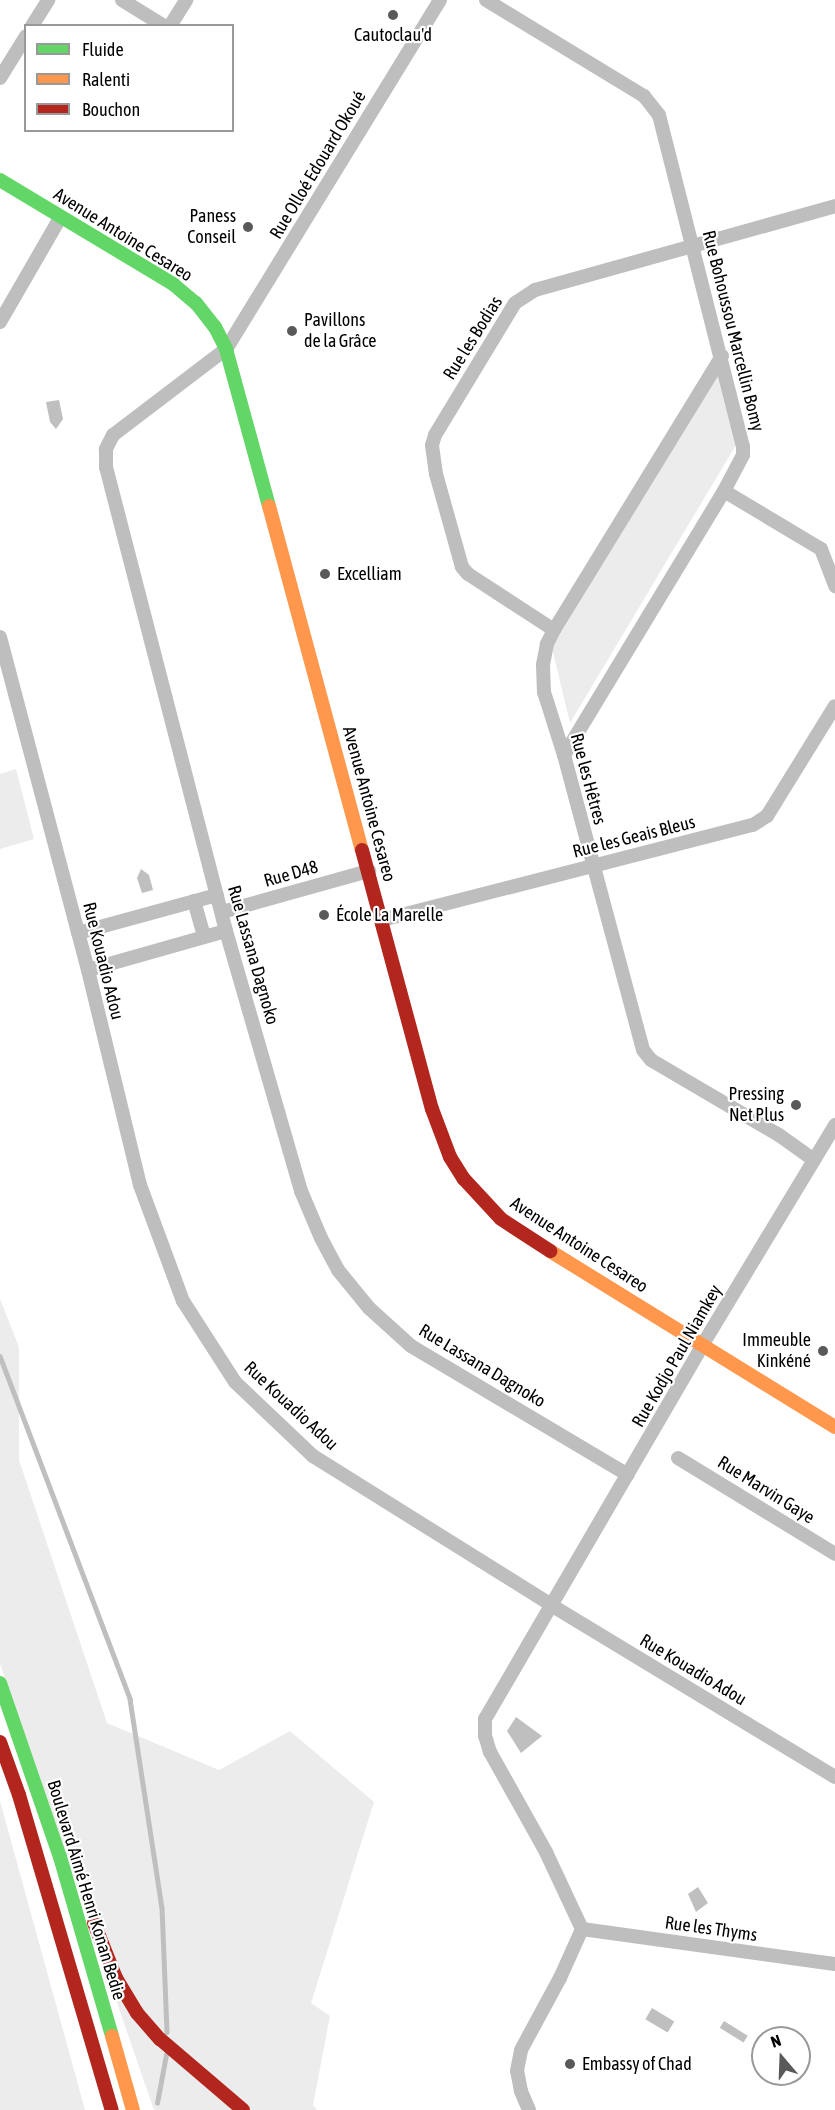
<!DOCTYPE html>
<meta charset="utf-8">
<style>
body{margin:0}
#map{position:relative;width:835px;height:2110px;overflow:hidden;background:#fff;font-family:"Asap Condensed",sans-serif}
div>[style]{position:absolute}
.green>*{inset:0;background:#ececec}
.water>*{inset:0;background:#bfbfbf;transform-origin:0 0}
.stream>*{height:4.5px;margin:-2.25px;padding:0 2.25px;transform-origin:2.25px;border-radius:2.25px;background:#bfbfbf}
.street>*{height:14px;margin:-7px;padding:0 7px;transform-origin:7px;border-radius:7px;background:#bebebe}
.fast>*{height:14px;margin:-7px;padding:0 7px;transform-origin:7px;border-radius:7px;background:#63d668}
.slow>*{height:14px;margin:-7px;padding:0 7px;transform-origin:7px;border-radius:7px;background:#ff974d}
.jam>*{height:14px;margin:-7px;padding:0 7px;transform-origin:7px;border-radius:7px;background:#b3261e}
.dots>*{width:16px;height:16px;translate:-50% -50%;box-sizing:border-box;border:3px solid #fff;border-radius:50%}
span{translate:-50% -50%;white-space:nowrap;text-align:center;line-height:1.15;-webkit-text-stroke:4.5px #fff;paint-order:stroke}
.poi-label{font-size:18px;color:#000}
.right{translate:-100% -50%;text-align:right}
.left{translate:0 -50%;text-align:left}
.street-label{font-size:18px;color:#000}
.legend{position:absolute;left:24px;top:24px;width:210px;height:108px;box-sizing:border-box;background:#fff;border:2px solid #999;margin:0;padding:8px 10px;list-style:none;font-size:18px;color:#000}
.legend li{display:flex;align-items:center;gap:12px;height:30px}
.legend b{width:30px;border:2px solid #999}
.north{position:absolute;left:751px;top:2026px;width:60px;height:60px;box-sizing:border-box;background:#fff;border:2px solid #999;border-radius:50%;rotate:341deg;font-size:16px;font-weight:700;line-height:24px;text-align:center;color:#000}
.north::after{content:'';display:block;margin:auto;width:21px;height:27px;background:#595959;clip-path:polygon(50% 0,100% 100%,50% 72%,0 100%)}
</style>
<div id="map">
<div class="green">
<i style="clip-path:polygon(717px 370px,736px 445px,570px 723px,552px 648px)"></i>
<i style="clip-path:polygon(16px 769px,34px 839px,0 849px,0 774px)"></i>
<i style="clip-path:polygon(0 1299px,19px 1347px,19px 1460px,107px 1723px,219px 1770px,290px 1731px,374px 1802px,311px 2003px,330px 2016px,313px 2105px,317px 2110px,154px 2110px,0 1664px)"></i>
<i style="clip-path:polygon(0 1801px,85px 2110px,0 2110px)"></i>
</div>
<div class="water">
<i style="clip-path:polygon(59px 400px,63px 419px,56px 429px,50px 422px,46px 402px)"></i>
<i style="clip-path:polygon(141px 869px,149px 875px,153px 890px,142px 893px,137px 878px)"></i>
<i style="clip-path:polygon(516px 1717px,542px 1736px,521px 1753px,507px 1731px)"></i>
<i style="clip-path:polygon(698px 1887px,708px 1903px,696px 1912px,688px 1894px)"></i>
<i style="left:652px;top:2008px;width:26px;height:13px;rotate:31deg"></i>
<i style="left:724px;top:2021px;width:28px;height:8px;rotate:32deg"></i>
</div>
<div class="stream">
<i style="left:0;top:1356px;width:367px;rotate:69.2deg"></i>
<i style="left:130px;top:1699px;width:210px;rotate:81.3deg"></i>
<i style="left:162px;top:1907px;width:125px;rotate:87.7deg"></i>
<i style="left:157px;top:2103px;width:49px;rotate:-79.4deg"></i>
</div>
<div class="street">
<i style="left:122px;top:0;width:49px;rotate:31.8deg"></i>
<i style="left:440px;top:0;width:409px;rotate:121.5deg"></i>
<i style="left:226px;top:349px;width:142px;rotate:142.7deg"></i>
<i style="left:113px;top:435px;width:16px;rotate:117deg"></i>
<i style="left:106px;top:449px;width:18px;rotate:90deg"></i>
<i style="left:106px;top:467px;width:479px;rotate:75.5deg"></i>
<i style="left:226px;top:931px;width:271px;rotate:73.9deg"></i>
<i style="left:301px;top:1191px;width:51px;rotate:66.9deg"></i>
<i style="left:321px;top:1238px;width:36px;rotate:62deg"></i>
<i style="left:338px;top:1270px;width:49px;rotate:50.8deg"></i>
<i style="left:369px;top:1308px;width:57px;rotate:42.1deg"></i>
<i style="left:411px;top:1346px;width:252px;rotate:30.7deg"></i>
<i style="left:486px;top:0;width:185px;rotate:31.3deg"></i>
<i style="left:644px;top:96px;width:24px;rotate:52deg"></i>
<i style="left:659px;top:115px;width:341px;rotate:75.8deg"></i>
<i style="left:743px;top:446px;width:9px;rotate:90deg"></i>
<i style="left:743px;top:455px;width:41px;rotate:117.8deg"></i>
<i style="left:724px;top:491px;width:309px;rotate:121.2deg"></i>
<i style="left:32px;top:26px;width:31px;rotate:-58deg"></i>
<i style="left:170px;top:26px;width:31px;rotate:-58deg"></i>
<i style="left:0;top:78px;width:49px;rotate:-58.2deg"></i>
<i style="left:0;top:322px;width:120px;rotate:-60deg"></i>
<i style="left:722px;top:356px;width:321px;rotate:121.5deg"></i>
<i style="left:554px;top:630px;width:16px;rotate:117deg"></i>
<i style="left:547px;top:644px;width:21px;rotate:101deg"></i>
<i style="left:543px;top:665px;width:27px;rotate:88deg"></i>
<i style="left:544px;top:692px;width:66px;rotate:72.4deg"></i>
<i style="left:564px;top:755px;width:305px;rotate:75deg"></i>
<i style="left:643px;top:1050px;width:13px;rotate:51deg"></i>
<i style="left:651px;top:1060px;width:148px;rotate:30.4deg"></i>
<i style="left:779px;top:1135px;width:43px;rotate:35.5deg"></i>
<i style="left:724px;top:491px;width:113px;rotate:30.9deg"></i>
<i style="left:821px;top:549px;width:40px;rotate:69deg"></i>
<i style="left:554px;top:630px;width:103px;rotate:-146.9deg"></i>
<i style="left:468px;top:574px;width:9px;rotate:-131deg"></i>
<i style="left:462px;top:567px;width:97px;rotate:-105.6deg"></i>
<i style="left:436px;top:474px;width:29px;rotate:-98deg"></i>
<i style="left:432px;top:445px;width:10px;rotate:-73deg"></i>
<i style="left:435px;top:435px;width:154px;rotate:-58.8deg"></i>
<i style="left:515px;top:303px;width:24px;rotate:-33deg"></i>
<i style="left:535px;top:290px;width:312px;rotate:-15.6deg"></i>
<i style="left:0;top:637px;width:344px;rotate:75.2deg"></i>
<i style="left:88px;top:970px;width:221px;rotate:76.4deg"></i>
<i style="left:140px;top:1185px;width:124px;rotate:69.7deg"></i>
<i style="left:183px;top:1301px;width:96px;rotate:57.3deg"></i>
<i style="left:235px;top:1382px;width:108px;rotate:43.5deg"></i>
<i style="left:313px;top:1456px;width:281px;rotate:32deg"></i>
<i style="left:551px;top:1605px;width:332px;rotate:31.2deg"></i>
<i style="left:194px;top:901px;width:37px;rotate:74deg"></i>
<i style="left:222px;top:912px;width:153px;rotate:-15.6deg"></i>
<i style="left:382px;top:920px;width:383px;rotate:-14.4deg"></i>
<i style="left:753px;top:825px;width:17px;rotate:-33deg"></i>
<i style="left:767px;top:816px;width:129px;rotate:-58.3deg"></i>
<i style="left:78px;top:933px;width:144px;rotate:-15.3deg"></i>
<i style="left:88px;top:970px;width:143px;rotate:-15.8deg"></i>
<i style="left:678px;top:1458px;width:184px;rotate:31.4deg"></i>
<i style="left:582px;top:1929px;width:255px;rotate:7.9deg"></i>
<i style="left:529px;top:2110px;width:21px;rotate:-113deg"></i>
<i style="left:521px;top:2091px;width:20px;rotate:-101deg"></i>
<i style="left:517px;top:2071px;width:21px;rotate:-79deg"></i>
<i style="left:521px;top:2050px;width:82px;rotate:-61.6deg"></i>
<i style="left:560px;top:1978px;width:54px;rotate:-65.8deg"></i>
<i style="left:582px;top:1929px;width:85px;rotate:-115.1deg"></i>
<i style="left:546px;top:1852px;width:115px;rotate:-119.2deg"></i>
<i style="left:490px;top:1752px;width:17px;rotate:-107deg"></i>
<i style="left:485px;top:1736px;width:17px;rotate:-90deg"></i>
<i style="left:485px;top:1719px;width:434px;rotate:-59.8deg"></i>
<i style="left:703px;top:1344px;width:256px;rotate:-58.9deg"></i>
</div>
<div class="fast">
<i style="left:0;top:180px;width:202px;rotate:31deg"></i>
<i style="left:173px;top:284px;width:30px;rotate:40deg"></i>
<i style="left:196px;top:303px;width:31px;rotate:52deg"></i>
<i style="left:215px;top:327px;width:25px;rotate:63deg"></i>
<i style="left:226px;top:349px;width:163px;rotate:74.7deg"></i>
<i style="left:0;top:1683px;width:184px;rotate:71deg"></i>
<i style="left:60px;top:1857px;width:186px;rotate:73.8deg"></i>
</div>
<div class="slow">
<i style="left:269px;top:506px;width:356px;rotate:74.9deg"></i>
<i style="left:550px;top:1251px;width:335px;rotate:31.7deg"></i>
<i style="left:112px;top:2036px;width:77px;rotate:74.2deg"></i>
</div>
<div class="jam">
<i style="left:362px;top:850px;width:268px;rotate:74.9deg"></i>
<i style="left:432px;top:1109px;width:51px;rotate:69.4deg"></i>
<i style="left:450px;top:1157px;width:26px;rotate:58deg"></i>
<i style="left:464px;top:1179px;width:54px;rotate:47.2deg"></i>
<i style="left:501px;top:1219px;width:59px;rotate:33.1deg"></i>
<i style="left:0;top:1742px;width:56px;rotate:70.3deg"></i>
<i style="left:19px;top:1795px;width:328px;rotate:73.6deg"></i>
<i style="left:94px;top:1923px;width:59px;rotate:68.2deg"></i>
<i style="left:116px;top:1978px;width:41px;rotate:59deg"></i>
<i style="left:137px;top:2013px;width:35px;rotate:49deg"></i>
<i style="left:160px;top:2039px;width:109px;rotate:40.5deg"></i>
</div>
<div class="dots">
<i style="left:393px;top:15px;background:#595959"></i>
<i style="left:248px;top:227px;background:#595959"></i>
<i style="left:292px;top:331px;background:#595959"></i>
<i style="left:325px;top:574px;background:#595959"></i>
<i style="left:324px;top:915px;background:#595959"></i>
<i style="left:796px;top:1105px;background:#595959"></i>
<i style="left:823px;top:1351px;background:#595959"></i>
<i style="left:570px;top:2064px;background:#595959"></i>
</div>
<div class="poi-label">
<span style="left:393px;top:35px">Cautoclau'd</span>
<span class="right" style="left:236px;top:227px">Paness<br>Conseil</span>
<span class="left" style="left:304px;top:331px">Pavillons<br>de la Grâce</span>
<span class="left" style="left:337px;top:574px">Excelliam</span>
<span class="left" style="left:336px;top:915px">École La Marelle</span>
<span class="right" style="left:784px;top:1105px">Pressing<br>Net Plus</span>
<span class="right" style="left:811px;top:1351px">Immeuble<br>Kinkéné</span>
<span class="left" style="left:582px;top:2064px">Embassy of Chad</span>
</div>
<div class="street-label">
<span style="left:318px;top:165px;rotate:-59deg">Rue Olloé Edouard Okoué</span>
<span style="left:123px;top:235px;rotate:32deg">Avenue Antoine Cesareo</span>
<span style="left:733px;top:331px;rotate:76deg">Rue Bohoussou Marcellin Bomy</span>
<span style="left:473px;top:338px;rotate:-58deg">Rue les Bodias</span>
<span style="left:588px;top:779px;rotate:75deg">Rue les Hêtres</span>
<span style="left:369px;top:804px;rotate:75deg">Avenue Antoine Cesareo</span>
<span style="left:634px;top:837px;rotate:-14deg">Rue les Geais Bleus</span>
<span style="left:291px;top:874px;rotate:-16deg">Rue D48</span>
<span style="left:253px;top:955px;rotate:74deg">Rue Lassana Dagnoko</span>
<span style="left:103px;top:961px;rotate:76deg">Rue Kouadio Adou</span>
<span style="left:579px;top:1245px;rotate:33deg">Avenue Antoine Cesareo</span>
<span style="left:677px;top:1356px;rotate:-60deg">Rue Kodjo Paul Niamkey</span>
<span style="left:482px;top:1366px;rotate:31deg">Rue Lassana Dagnoko</span>
<span style="left:291px;top:1406px;rotate:43deg">Rue Kouadio Adou</span>
<span style="left:766px;top:1490px;rotate:32deg">Rue Marvin Gaye</span>
<span style="left:693px;top:1670px;rotate:31deg">Rue Kouadio Adou</span>
<span style="left:86px;top:1890px;rotate:73deg">Boulevard Aimé Henri Konan Bedie</span>
<span style="left:711px;top:1929px;rotate:8deg">Rue les Thyms</span>
</div>
<ul class="legend">
<li><b style="height:8px;background:#63d668"></b>Fluide</li>
<li><b style="height:8px;background:#ff974d"></b>Ralenti</li>
<li><b style="height:8px;background:#b3261e"></b>Bouchon</li>
</ul>
<div class="north">N</div>
</div>
